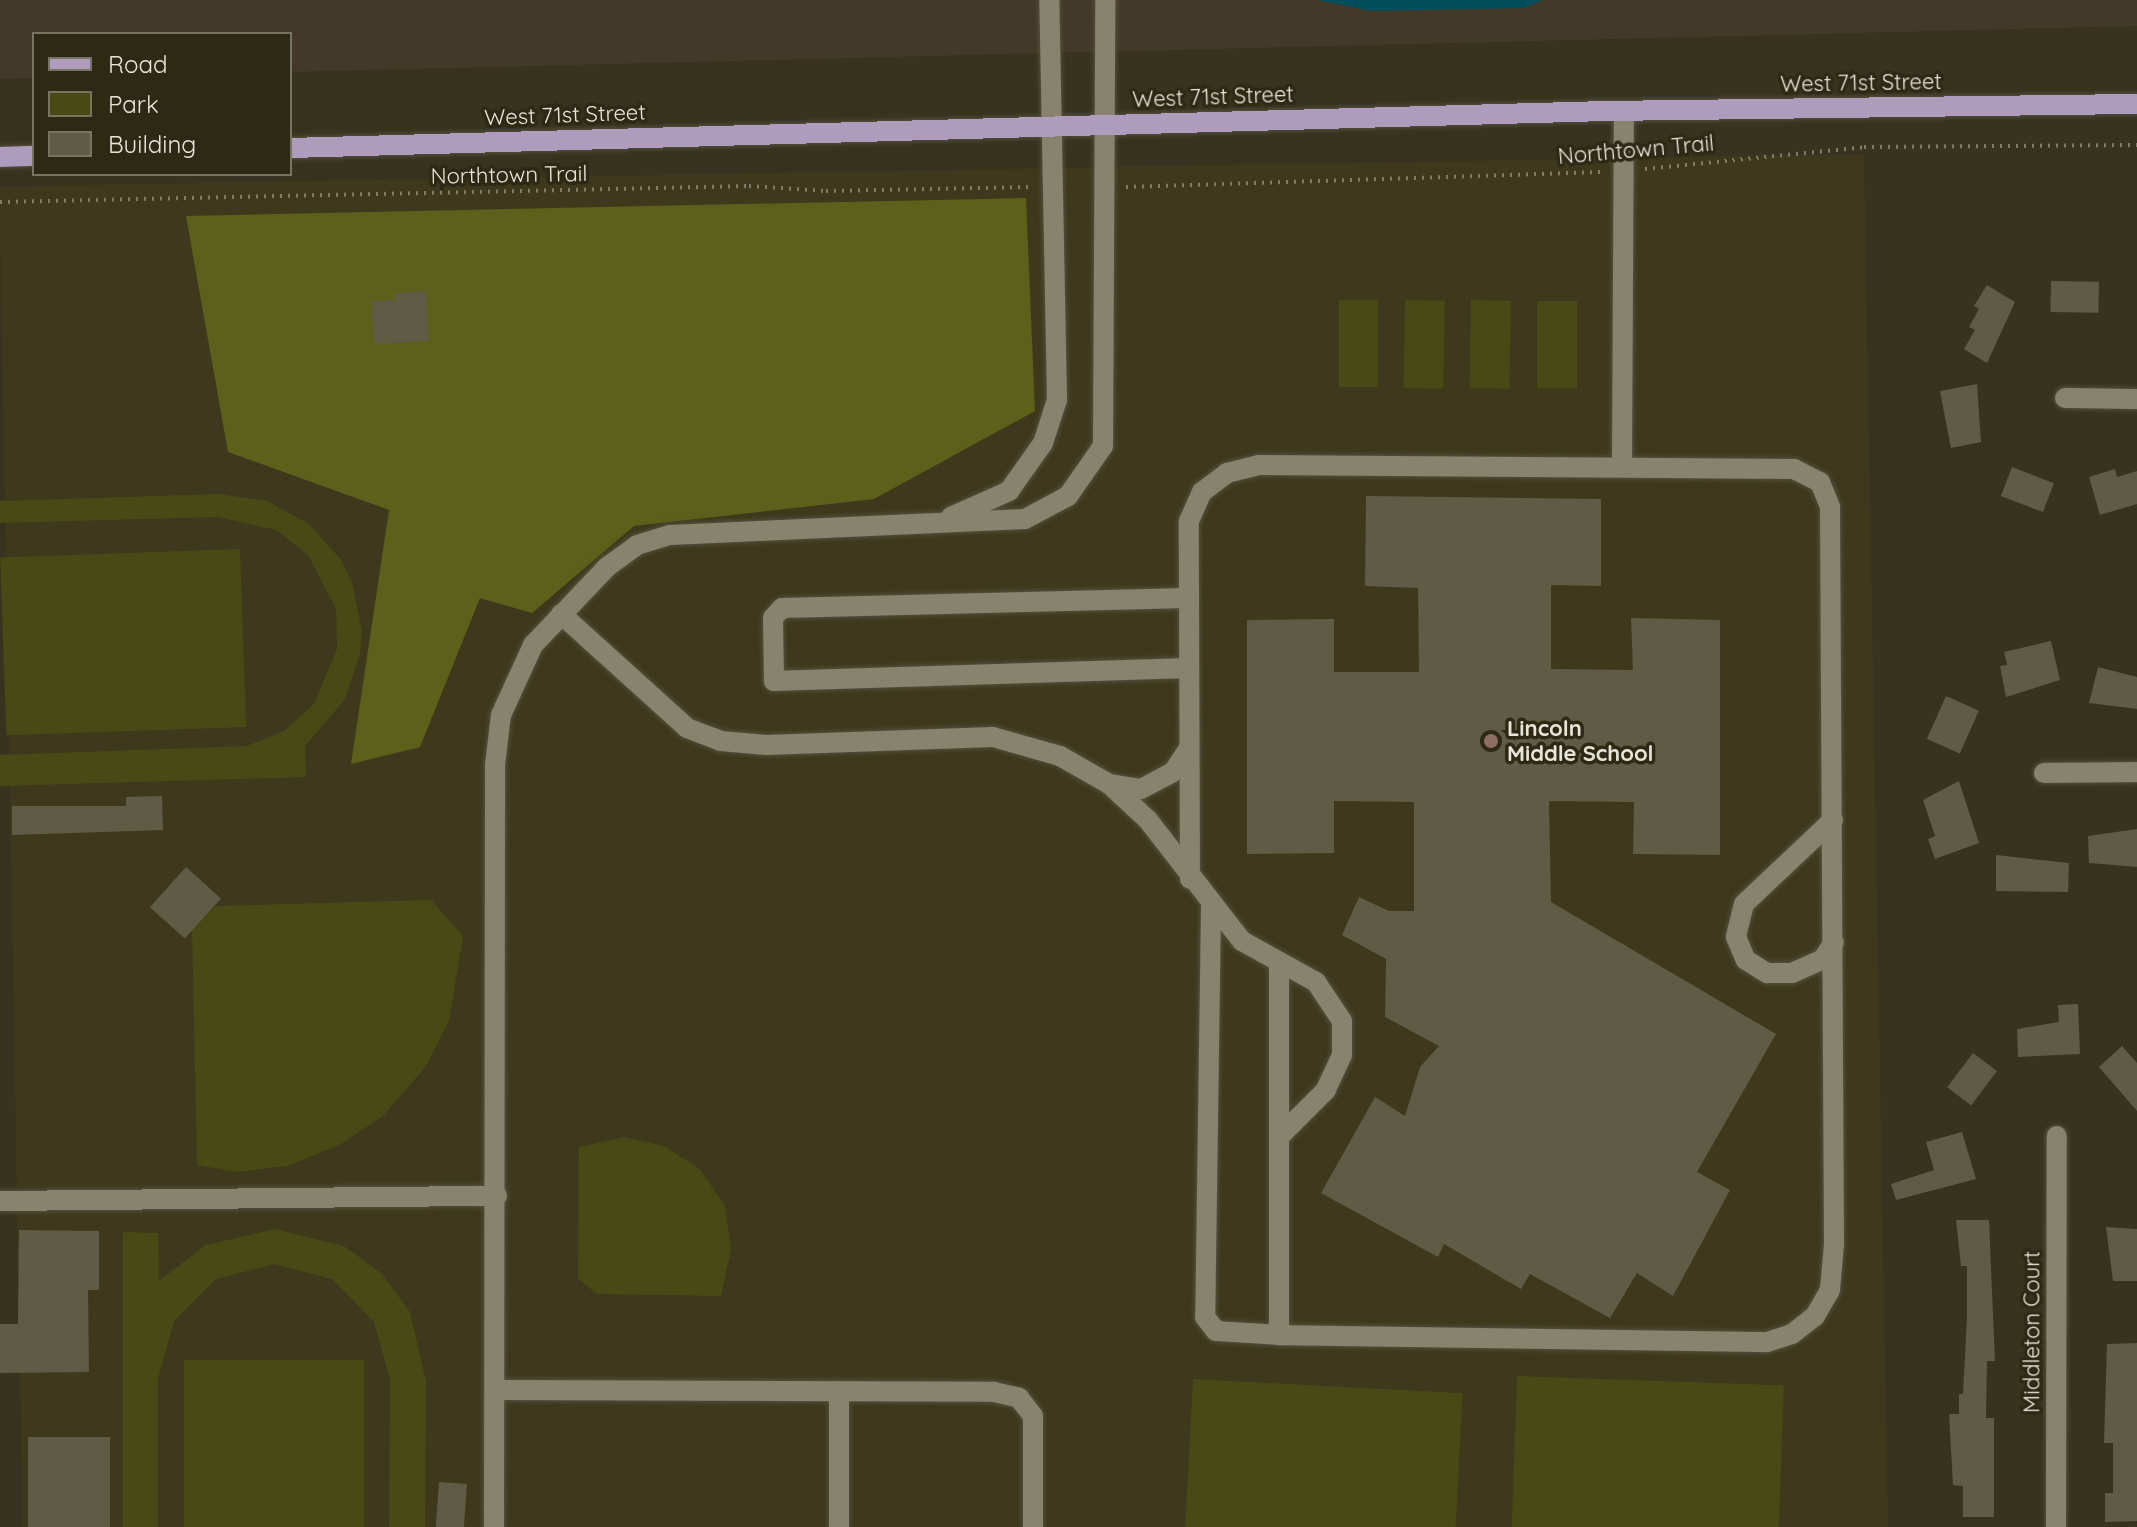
<!DOCTYPE html>
<style>
body{margin:0}
#map{position:relative;width:2137px;height:1527px;overflow:hidden;background:#37331f;font-family:Quicksand,sans-serif}
div>[style]{position:absolute}
.commercial>*{inset:0;background:#433929}
.built>*{inset:0;background:#3e391d;transform-origin:0 0}
.green>*{inset:0;background:#474a15;transform-origin:0 0}
.forest>*{inset:0;background:#5d601a}
.water>*{inset:0;background:#024e5b}
.building>*{inset:0;background:#5f5b45;transform-origin:0 0}
.path>*{height:4px;margin-top:-2px;transform-origin:0;background:repeating-linear-gradient(90deg,#7e7b69 0 2px,transparent 0 8px)}
.roads{filter:drop-shadow(0 0 2px #53503d) drop-shadow(0 0 2px #53503d)}
.minor>*{height:20px;margin:-10px;padding:0 10px;transform-origin:10px;border-radius:10px;background:#88836c}
.major>*{height:20px;margin:-10px;padding:0 10px;transform-origin:10px;border-radius:10px;background:#ae9cbd}
.dots>*{width:22px;height:22px;translate:-50% -50%;box-sizing:border-box;border:4px solid #2d2915;border-radius:50%}
span{translate:-50% -50%;white-space:nowrap;text-align:center;line-height:1.15;-webkit-text-stroke:7px #2d2915;paint-order:stroke}
.street-label{font-size:22px;color:#e7e5d8}
.poi-label{font-size:22px;color:#e7e5d8;font-weight:700}
.left{translate:0 -50%;text-align:left}
.legend{position:absolute;left:32px;top:32px;width:260px;height:144px;box-sizing:border-box;background:#2d2915;border:2px solid #777463;margin:0;padding:10px 14px;list-style:none;font-size:24px;color:#e7e5d8}
.legend li{display:flex;align-items:center;gap:16px;height:40px}
.legend b{width:40px;border:2px solid #777463}
</style>
<div id="map">
<div class="commercial">
<i style="clip-path:polygon(0 0,2137px 0,2137px 26px,290px 72px,290px 34px,34px 34px,34px 78px,0 79px)"></i>
</div>
<div class="built">
<i style="left:1864px;top:154px;width:1373px;height:1865px;rotate:89deg"></i>
</div>
<div class="green">
<i style="left:1339px;top:300px;width:39px;height:87px"></i>
<i style="left:1405px;top:300px;width:40px;height:88px;rotate:1deg"></i>
<i style="left:1471px;top:300px;width:40px;height:88px;rotate:1deg"></i>
<i style="left:1537px;top:301px;width:40px;height:87px"></i>
<i style="clip-path:polygon(219px 494px,267px 501px,309px 524px,341px 560px,352px 583px,362px 630px,360px 654px,345px 699px,305px 746px,306px 777px,0 786px,0 755px,247px 746px,284px 731px,314px 704px,337px 649px,336px 609px,308px 555px,276px 530px,218px 517px,0 523px,0 501px)"></i>
<i style="left:240px;top:549px;width:178px;height:240px;rotate:88deg"></i>
<i style="clip-path:polygon(431px 900px,463px 936px,449px 1021px,426px 1066px,383px 1116px,341px 1144px,287px 1166px,237px 1172px,197px 1165px,192px 929px,216px 906px)"></i>
<i style="clip-path:polygon(624px 1137px,664px 1146px,700px 1169px,725px 1206px,731px 1249px,721px 1296px,597px 1294px,578px 1279px,579px 1147px)"></i>
<i style="clip-path:polygon(275px 1229px,344px 1246px,382px 1274px,410px 1312px,426px 1381px,425px 1527px,389px 1527px,390px 1379px,374px 1322px,332px 1279px,274px 1264px,216px 1279px,174px 1321px,158px 1379px,158px 1527px,123px 1527px,123px 1232px,158px 1233px,159px 1281px,206px 1245px)"></i>
<i style="left:184px;top:1360px;width:180px;height:167px"></i>
<i style="left:1517px;top:1376px;width:267px;height:151px;rotate:2deg"></i>
<i style="left:1193px;top:1379px;width:270px;height:148px;rotate:3deg"></i>
</div>
<div class="forest">
<i style="clip-path:polygon(1026px 198px,1035px 411px,874px 499px,634px 526px,532px 613px,480px 598px,420px 747px,351px 764px,389px 510px,228px 452px,186px 216px)"></i>
</div>
<div class="water">
<i style="clip-path:polygon(1317px 0,1542px 0,1524px 8px,1371px 11px)"></i>
</div>
<div class="building">
<i style="left:2051px;top:281px;width:48px;height:31px;rotate:1deg"></i>
<i style="clip-path:polygon(1987px 285px,2015px 302px,1987px 363px,1964px 349px,1975px 330px,1969px 327px,1979px 309px,1974px 306px)"></i>
<i style="clip-path:polygon(426px 291px,429px 341px,374px 344px,371px 301px,396px 300px,395px 293px)"></i>
<i style="clip-path:polygon(1977px 384px,1981px 442px,1951px 448px,1940px 391px)"></i>
<i style="left:2012px;top:467px;width:45px;height:31px;rotate:21deg"></i>
<i style="clip-path:polygon(2115px 469px,2117px 477px,2137px 471px,2137px 504px,2100px 515px,2089px 477px)"></i>
<i style="clip-path:polygon(1366px 496px,1601px 499px,1601px 586px,1551px 585px,1551px 669px,1633px 670px,1631px 618px,1720px 620px,1720px 855px,1633px 854px,1634px 802px,1549px 801px,1551px 902px,1776px 1034px,1697px 1172px,1730px 1190px,1673px 1296px,1637px 1273px,1610px 1318px,1530px 1274px,1521px 1289px,1444px 1244px,1438px 1257px,1321px 1193px,1375px 1097px,1405px 1116px,1420px 1067px,1439px 1046px,1385px 1017px,1386px 959px,1342px 935px,1359px 897px,1389px 911px,1414px 911px,1414px 802px,1334px 801px,1334px 853px,1247px 854px,1247px 620px,1334px 619px,1334px 672px,1419px 672px,1418px 588px,1365px 586px)"></i>
<i style="clip-path:polygon(2051px 641px,2060px 680px,2006px 697px,2000px 666px,2007px 665px,2004px 652px)"></i>
<i style="clip-path:polygon(2098px 667px,2137px 677px,2137px 709px,2089px 703px)"></i>
<i style="left:1946px;top:696px;width:36px;height:47px;rotate:24deg"></i>
<i style="clip-path:polygon(1959px 781px,1979px 843px,1935px 859px,1928px 839px,1935px 836px,1923px 800px)"></i>
<i style="clip-path:polygon(162px 796px,163px 830px,12px 835px,12px 806px,126px 806px,126px 797px)"></i>
<i style="clip-path:polygon(2137px 829px,2137px 867px,2089px 863px,2088px 836px)"></i>
<i style="clip-path:polygon(1996px 855px,2069px 863px,2068px 892px,1996px 891px)"></i>
<i style="left:186px;top:867px;width:47px;height:54px;rotate:42deg"></i>
<i style="clip-path:polygon(2078px 1004px,2080px 1054px,2018px 1057px,2017px 1029px,2059px 1022px,2058px 1005px)"></i>
<i style="clip-path:polygon(2122px 1046px,2137px 1063px,2137px 1111px,2099px 1067px)"></i>
<i style="left:1973px;top:1053px;width:30px;height:43px;rotate:37deg"></i>
<i style="clip-path:polygon(1962px 1132px,1976px 1179px,1896px 1200px,1891px 1184px,1934px 1170px,1926px 1142px)"></i>
<i style="clip-path:polygon(1956px 1220px,1989px 1220px,1995px 1361px,1987px 1361px,1986px 1418px,1994px 1418px,1994px 1517px,1963px 1517px,1963px 1486px,1953px 1485px,1949px 1414px,1959px 1414px,1959px 1394px,1963px 1394px,1967px 1316px,1967px 1266px,1961px 1266px)"></i>
<i style="clip-path:polygon(2106px 1227px,2137px 1229px,2137px 1281px,2113px 1281px)"></i>
<i style="clip-path:polygon(19px 1230px,99px 1231px,99px 1290px,88px 1290px,89px 1372px,0 1373px,0 1324px,18px 1324px)"></i>
<i style="clip-path:polygon(2137px 1343px,2137px 1521px,2105px 1522px,2105px 1493px,2113px 1493px,2113px 1443px,2104px 1443px,2107px 1344px)"></i>
<i style="left:28px;top:1437px;width:82px;height:90px"></i>
<i style="left:439px;top:1482px;width:28px;height:45px;rotate:4deg"></i>
</div>
<div class="path">
<i style="left:1645px;top:169px;width:220px;rotate:-5.7deg"></i>
<i style="left:1864px;top:147px;width:273px;rotate:-0.4deg"></i>
<i style="left:1126px;top:187px;width:475px;rotate:-1.8deg"></i>
<i style="left:0;top:202px;width:749px;rotate:-1.22deg"></i>
<i style="left:749px;top:186px;width:77px;rotate:3.7deg"></i>
<i style="left:826px;top:191px;width:207px;rotate:-1.1deg"></i>
</div>
<div class="roads">
<div class="minor">
<i style="left:2065px;top:398px;width:72px;rotate:0.8deg"></i>
<i style="left:1622px;top:467px;width:356px;rotate:-89.7deg"></i>
<i style="left:951px;top:517px;width:64px;rotate:-24.1deg"></i>
<i style="left:1009px;top:491px;width:59px;rotate:-54.7deg"></i>
<i style="left:1043px;top:443px;width:45px;rotate:-72deg"></i>
<i style="left:1057px;top:400px;width:400px;rotate:-91.1deg"></i>
<i style="left:1188px;top:598px;width:406px;rotate:178.6deg"></i>
<i style="left:782px;top:608px;width:13px;rotate:132deg"></i>
<i style="left:773px;top:618px;width:63px;rotate:89.1deg"></i>
<i style="left:774px;top:681px;width:414px;rotate:-1.8deg"></i>
<i style="left:561px;top:614px;width:170px;rotate:42.1deg"></i>
<i style="left:687px;top:728px;width:36px;rotate:21deg"></i>
<i style="left:721px;top:741px;width:45px;rotate:5.1deg"></i>
<i style="left:766px;top:745px;width:227px;rotate:-2deg"></i>
<i style="left:993px;top:737px;width:70px;rotate:15.8deg"></i>
<i style="left:1060px;top:756px;width:56px;rotate:29.7deg"></i>
<i style="left:1109px;top:784px;width:53px;rotate:42.7deg"></i>
<i style="left:1148px;top:820px;width:153px;rotate:52.2deg"></i>
<i style="left:1242px;top:941px;width:85px;rotate:29deg"></i>
<i style="left:1316px;top:982px;width:47px;rotate:56.3deg"></i>
<i style="left:1342px;top:1021px;width:34px;rotate:90deg"></i>
<i style="left:1342px;top:1055px;width:38px;rotate:115deg"></i>
<i style="left:1326px;top:1090px;width:66px;rotate:135deg"></i>
<i style="left:1279px;top:1137px;width:174px;rotate:-90deg"></i>
<i style="left:2044px;top:773px;width:93px;rotate:-0.6deg"></i>
<i style="left:1109px;top:784px;width:32px;rotate:9deg"></i>
<i style="left:1141px;top:789px;width:36px;rotate:-28deg"></i>
<i style="left:1173px;top:772px;width:29px;rotate:-56deg"></i>
<i style="left:1833px;top:820px;width:122px;rotate:136.7deg"></i>
<i style="left:1744px;top:904px;width:34px;rotate:104deg"></i>
<i style="left:1736px;top:937px;width:25px;rotate:67deg"></i>
<i style="left:1746px;top:960px;width:25px;rotate:32deg"></i>
<i style="left:1767px;top:973px;width:25px"></i>
<i style="left:1792px;top:973px;width:34px;rotate:-24deg"></i>
<i style="left:1823px;top:959px;width:20px;rotate:-57deg"></i>
<i style="left:1190px;top:879px;width:358px;rotate:-90.2deg"></i>
<i style="left:1189px;top:521px;width:32px;rotate:-66deg"></i>
<i style="left:1202px;top:492px;width:31px;rotate:-37deg"></i>
<i style="left:1227px;top:473px;width:33px;rotate:-14deg"></i>
<i style="left:1259px;top:465px;width:535px;rotate:0.43deg"></i>
<i style="left:1794px;top:469px;width:29px;rotate:27deg"></i>
<i style="left:1820px;top:482px;width:27px;rotate:68deg"></i>
<i style="left:1830px;top:507px;width:737px;rotate:89.69deg"></i>
<i style="left:1834px;top:1244px;width:46px;rotate:95deg"></i>
<i style="left:1830px;top:1290px;width:30px;rotate:120deg"></i>
<i style="left:1815px;top:1316px;width:29px;rotate:142deg"></i>
<i style="left:1792px;top:1334px;width:26px;rotate:162deg"></i>
<i style="left:1767px;top:1342px;width:488px;rotate:-179.2deg"></i>
<i style="left:1279px;top:1335px;width:198px;rotate:-90deg"></i>
<i style="left:1211px;top:906px;width:411px;rotate:90.8deg"></i>
<i style="left:1205px;top:1317px;width:18px;rotate:52deg"></i>
<i style="left:1216px;top:1331px;width:63px;rotate:3.6deg"></i>
<i style="left:0;top:1201px;width:497px;rotate:-0.6deg"></i>
<i style="left:495px;top:1390px;width:499px;rotate:0.2deg"></i>
<i style="left:994px;top:1392px;width:26px;rotate:13deg"></i>
<i style="left:1019px;top:1398px;width:23px;rotate:52deg"></i>
<i style="left:1033px;top:1416px;width:111px;rotate:90deg"></i>
<i style="left:494px;top:1527px;width:762px;rotate:-89.92deg"></i>
<i style="left:495px;top:765px;width:50px;rotate:-83.2deg"></i>
<i style="left:501px;top:715px;width:77px;rotate:-65.4deg"></i>
<i style="left:533px;top:645px;width:108px;rotate:-46.5deg"></i>
<i style="left:607px;top:567px;width:37px;rotate:-36deg"></i>
<i style="left:637px;top:545px;width:34px;rotate:-17deg"></i>
<i style="left:670px;top:535px;width:355px;rotate:-2.6deg"></i>
<i style="left:1025px;top:519px;width:49px;rotate:-28.1deg"></i>
<i style="left:1068px;top:496px;width:61px;rotate:-55deg"></i>
<i style="left:1103px;top:446px;width:446px;rotate:-89.7deg"></i>
<i style="left:839px;top:1527px;width:136px;rotate:-90deg"></i>
<i style="left:2056px;top:1527px;width:391px;rotate:-89.9deg"></i>
</div>
<div class="major">
<i style="left:290px;top:148px;width:1317px;rotate:-1.61deg"></i>
<i style="left:1606px;top:111px;width:531px;rotate:-0.76deg"></i>
<i style="left:0;top:157px;width:34px;rotate:-2deg"></i>
</div>
</div>
<div class="dots">
<i style="left:1491px;top:741px;background:#8d6e63"></i>
</div>
<div class="street-label">
<span style="left:1861px;top:83px;rotate:-1deg">West 71st Street</span>
<span style="left:1213px;top:97px;rotate:-2deg">West 71st Street</span>
<span style="left:565px;top:115px;rotate:-2deg">West 71st Street</span>
<span style="left:1636px;top:150px;rotate:-5deg">Northtown Trail</span>
<span style="left:509px;top:175px;rotate:-1deg">Northtown Trail</span>
<span style="left:2032px;top:1332px;rotate:-90deg">Middleton Court</span>
</div>
<div class="poi-label">
<span class="left" style="left:1507px;top:741px">Lincoln<br>Middle School</span>
</div>
<ul class="legend">
<li><b style="height:10px;background:#ae9cbd"></b>Road</li>
<li><b style="height:22px;background:#474a15"></b>Park</li>
<li><b style="height:22px;background:#5f5b45"></b>Building</li>
</ul>
</div>
